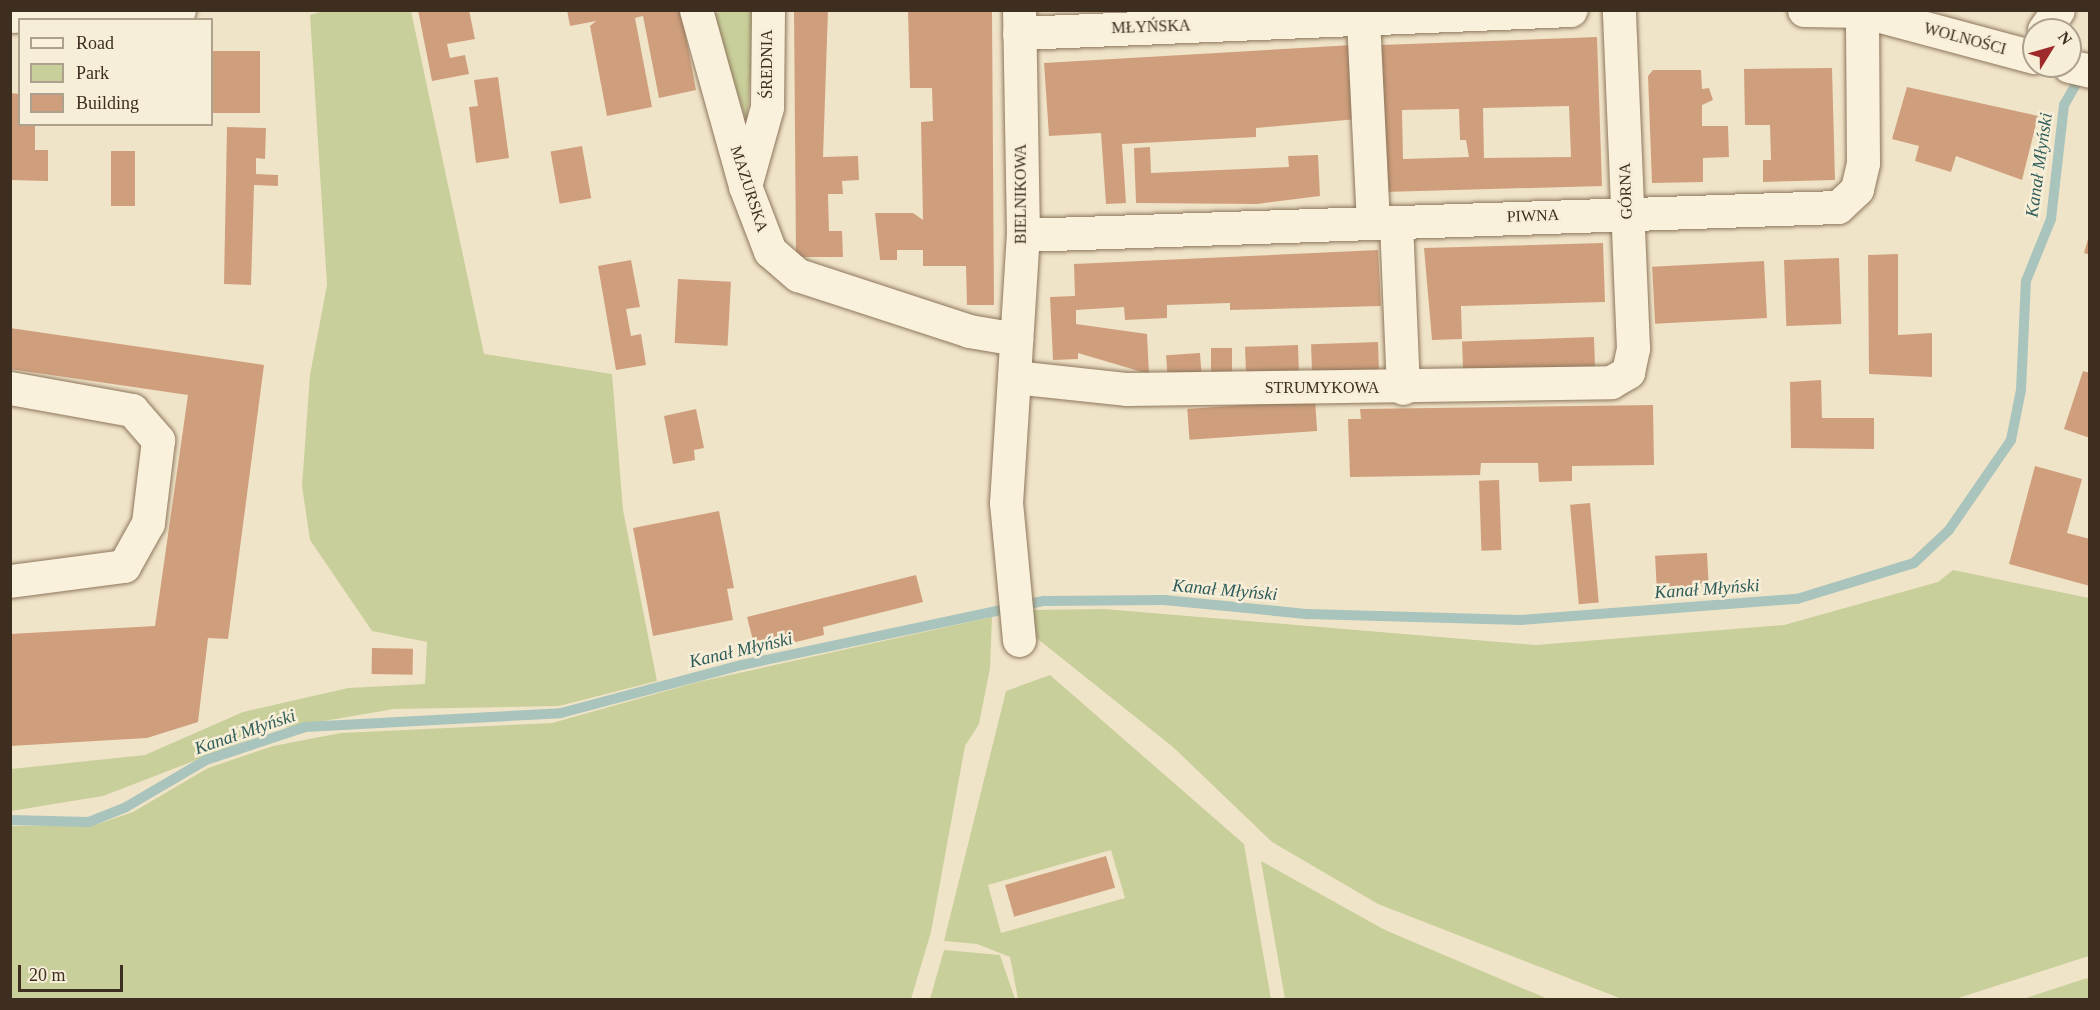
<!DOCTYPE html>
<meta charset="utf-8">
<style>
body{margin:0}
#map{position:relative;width:2100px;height:1010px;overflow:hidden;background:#f0e4c8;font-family:"Times New Roman",serif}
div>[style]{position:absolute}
.green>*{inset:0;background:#c9cf9b}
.stream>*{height:10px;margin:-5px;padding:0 5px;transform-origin:5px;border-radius:5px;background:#a9c4bc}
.building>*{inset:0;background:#cf9f7d;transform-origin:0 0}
.roads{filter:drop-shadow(0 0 2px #8d765c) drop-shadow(0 0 2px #8d765c)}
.minor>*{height:33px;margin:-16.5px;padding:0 16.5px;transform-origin:16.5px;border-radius:16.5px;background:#faf1dc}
span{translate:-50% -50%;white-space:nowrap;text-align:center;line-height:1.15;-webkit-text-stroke:5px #f7eed8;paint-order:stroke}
.street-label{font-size:16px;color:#3d2e20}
.water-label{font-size:18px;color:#2f5d5a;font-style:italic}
.frame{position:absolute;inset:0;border:12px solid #3d2e20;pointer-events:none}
.legend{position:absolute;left:18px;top:18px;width:195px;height:108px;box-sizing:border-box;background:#f7eed8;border:2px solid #ada18e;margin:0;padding:8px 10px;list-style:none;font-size:18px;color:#3d2e20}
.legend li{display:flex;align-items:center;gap:12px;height:30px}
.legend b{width:30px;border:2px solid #ada18e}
.north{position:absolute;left:2022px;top:18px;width:60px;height:60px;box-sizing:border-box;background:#f7eed8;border:2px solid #ada18e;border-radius:50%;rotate:53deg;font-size:16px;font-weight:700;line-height:24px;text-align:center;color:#3d2e20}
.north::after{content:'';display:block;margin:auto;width:21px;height:27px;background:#9e2a2b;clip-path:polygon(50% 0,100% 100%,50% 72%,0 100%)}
.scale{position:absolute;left:18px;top:965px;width:105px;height:27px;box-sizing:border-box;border:3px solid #3d2e20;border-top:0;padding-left:8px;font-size:18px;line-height:21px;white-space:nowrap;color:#3d2e20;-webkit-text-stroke:4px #f7eed8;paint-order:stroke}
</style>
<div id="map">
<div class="green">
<i style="clip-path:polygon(327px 10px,411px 11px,484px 354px,612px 374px,623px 510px,657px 681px,559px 706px,394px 709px,277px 729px,103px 796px,11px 811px,11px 769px,145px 755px,243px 712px,348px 688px,425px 684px,427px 642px,372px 631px,310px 540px,302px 486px,310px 375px,327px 285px,310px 15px)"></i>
<i style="clip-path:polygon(726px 11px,755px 11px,747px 123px,712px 14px)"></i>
<i style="clip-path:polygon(1953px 570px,2089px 598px,2089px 956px,1955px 999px,1622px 999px,1378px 904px,1272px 842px,1173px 747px,1034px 636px,1029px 610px,1104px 609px,1536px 645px,1784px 625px,1938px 582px)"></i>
<i style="clip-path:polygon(992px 617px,990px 668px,979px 724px,965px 746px,931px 932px,911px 999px,11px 999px,11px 826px,95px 825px,133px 812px,208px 768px,273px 746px,341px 733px,552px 723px,698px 682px)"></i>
<i style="clip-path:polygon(evenodd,1050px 675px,1244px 844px,1271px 999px,1018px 999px,1010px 957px,977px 944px,944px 941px,1006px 691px,1050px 675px,1111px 850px,1125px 898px,1001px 933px,988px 885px,1111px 850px)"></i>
<i style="clip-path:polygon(1261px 861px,1385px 930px,1548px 999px,1285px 999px)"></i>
<i style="clip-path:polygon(944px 950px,1000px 955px,1015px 999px,930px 999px)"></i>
<i style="clip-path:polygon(2089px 978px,2089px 999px,2023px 999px,2084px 979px)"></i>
</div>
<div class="stream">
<i style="left:10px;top:820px;width:79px;rotate:1.5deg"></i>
<i style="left:89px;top:822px;width:40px;rotate:-22deg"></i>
<i style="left:126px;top:807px;width:93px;rotate:-30.4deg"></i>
<i style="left:206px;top:760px;width:104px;rotate:-18.4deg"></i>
<i style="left:305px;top:727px;width:256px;rotate:-3.1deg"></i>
<i style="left:561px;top:713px;width:187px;rotate:-14.9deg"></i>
<i style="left:742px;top:665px;width:309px;rotate:-12deg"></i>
<i style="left:1044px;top:601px;width:120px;rotate:-0.5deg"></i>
<i style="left:1164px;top:600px;width:145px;rotate:5.6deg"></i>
<i style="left:1308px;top:614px;width:213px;rotate:1.6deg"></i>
<i style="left:1521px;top:620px;width:277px;rotate:-4.4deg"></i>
<i style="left:1797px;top:599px;width:122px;rotate:-17.1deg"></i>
<i style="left:1914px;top:563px;width:48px;rotate:-43.3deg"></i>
<i style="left:1949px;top:530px;width:109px;rotate:-55.4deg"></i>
<i style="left:2011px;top:440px;width:51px;rotate:-78.7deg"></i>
<i style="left:2021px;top:390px;width:109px;rotate:-87.4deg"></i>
<i style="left:2026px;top:281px;width:67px;rotate:-68deg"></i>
<i style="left:2051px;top:219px;width:115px;rotate:-83.5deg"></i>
<i style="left:2064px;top:105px;width:36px;rotate:-60deg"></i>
</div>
<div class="building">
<i style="clip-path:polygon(418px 10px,469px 10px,475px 39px,447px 44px,450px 58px,465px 55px,469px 74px,432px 81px)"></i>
<i style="clip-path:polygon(567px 10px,681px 10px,696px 90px,659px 98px,643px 16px,635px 18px,652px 107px,607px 116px,590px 26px,596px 21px,570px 26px)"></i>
<i style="clip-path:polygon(794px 10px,828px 10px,823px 157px,858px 156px,859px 180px,842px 181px,843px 194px,828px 194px,829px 231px,842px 231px,843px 257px,796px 257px)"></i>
<i style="clip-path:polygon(908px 10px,992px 10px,994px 305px,967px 305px,966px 266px,923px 266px,923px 250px,897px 250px,897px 260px,880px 260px,875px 213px,913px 213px,923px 220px,921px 122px,933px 121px,932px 88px,910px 88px)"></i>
<i style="clip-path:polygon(evenodd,1597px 37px,1602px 186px,1384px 192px,1381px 45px,1597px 37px,1569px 106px,1571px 157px,1484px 158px,1483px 108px,1569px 106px,1597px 37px,1459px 109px,1460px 140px,1466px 140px,1469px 157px,1403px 159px,1402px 110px,1459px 109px)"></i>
<i style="clip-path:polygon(1353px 45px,1358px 119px,1256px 128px,1256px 137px,1122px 144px,1126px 203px,1106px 204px,1101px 133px,1049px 136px,1044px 63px)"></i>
<i style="left:212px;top:51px;width:48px;height:62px"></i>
<i style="clip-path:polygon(1832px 68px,1835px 180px,1763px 182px,1763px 160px,1771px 160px,1770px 125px,1745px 125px,1744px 69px)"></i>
<i style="clip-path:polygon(1653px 70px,1701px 70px,1702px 89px,1709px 88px,1713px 100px,1702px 105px,1702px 126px,1728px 126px,1729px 157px,1703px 158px,1703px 182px,1652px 183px,1648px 76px)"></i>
<i style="clip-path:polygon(498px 77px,509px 158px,476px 163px,469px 107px,478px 106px,474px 80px)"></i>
<i style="clip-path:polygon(1907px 87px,2038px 116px,2022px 180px,1956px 156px,1951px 172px,1915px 161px,1919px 146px,1892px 139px)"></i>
<i style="clip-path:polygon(10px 93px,20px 94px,20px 124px,35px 124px,35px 150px,48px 150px,48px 181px,10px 180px)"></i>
<i style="clip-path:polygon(227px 127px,266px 128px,265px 159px,256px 158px,256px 174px,278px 175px,278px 186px,254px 185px,251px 285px,224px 284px)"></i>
<i style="left:582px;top:146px;width:53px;height:32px;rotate:80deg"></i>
<i style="clip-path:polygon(1150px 147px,1151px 173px,1289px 167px,1288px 156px,1318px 155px,1320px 196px,1257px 204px,1136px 203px,1134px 148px)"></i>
<i style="left:111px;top:151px;width:24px;height:55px"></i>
<i style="clip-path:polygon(2090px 232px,2090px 255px,2084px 253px)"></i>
<i style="clip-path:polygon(1603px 243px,1605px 302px,1461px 306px,1462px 339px,1432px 340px,1424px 248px)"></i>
<i style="clip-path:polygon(1378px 250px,1381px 306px,1230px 310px,1230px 303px,1167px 305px,1167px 318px,1125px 320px,1124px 307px,1076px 310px,1076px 324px,1147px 334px,1149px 374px,1078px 353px,1078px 359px,1053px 360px,1050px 297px,1075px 296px,1074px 264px)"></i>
<i style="clip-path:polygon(1898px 254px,1898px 335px,1932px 333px,1932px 377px,1869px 374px,1868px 255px)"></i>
<i style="left:1839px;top:258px;width:66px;height:55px;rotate:88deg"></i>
<i style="clip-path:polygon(631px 260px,640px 307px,626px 309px,631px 336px,641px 334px,646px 365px,616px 370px,598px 266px)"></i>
<i style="left:1764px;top:261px;width:57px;height:112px;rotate:87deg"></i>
<i style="left:678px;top:279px;width:53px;height:64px;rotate:3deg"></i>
<i style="clip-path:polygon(10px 328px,264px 365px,228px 639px,208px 638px,198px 722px,147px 738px,10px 746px,10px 634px,155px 626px,188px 395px,10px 369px)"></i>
<i style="left:1594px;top:337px;width:33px;height:132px;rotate:88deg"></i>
<i style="left:1378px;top:342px;width:31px;height:67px;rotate:88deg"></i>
<i style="left:1298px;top:345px;width:31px;height:53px;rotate:88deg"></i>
<i style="left:1211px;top:348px;width:21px;height:28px"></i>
<i style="left:1200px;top:353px;width:28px;height:34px;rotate:86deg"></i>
<i style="clip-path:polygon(2083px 371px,2090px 373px,2090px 438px,2064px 429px)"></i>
<i style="clip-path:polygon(1821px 380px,1822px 418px,1874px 418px,1874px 449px,1791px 448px,1790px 382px)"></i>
<i style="left:1315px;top:400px;width:31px;height:128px;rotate:86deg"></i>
<i style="clip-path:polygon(1653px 405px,1654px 465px,1572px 466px,1572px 481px,1539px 482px,1538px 463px,1481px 463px,1480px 475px,1350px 477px,1348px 419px,1361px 419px,1360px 409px)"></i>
<i style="clip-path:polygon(696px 409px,704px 448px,694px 450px,695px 460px,673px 464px,664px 416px)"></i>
<i style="clip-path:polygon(2035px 466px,2082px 479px,2067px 533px,2090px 539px,2090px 586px,2009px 564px)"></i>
<i style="left:1499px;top:480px;width:70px;height:20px;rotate:88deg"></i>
<i style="left:1590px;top:503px;width:100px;height:20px;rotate:85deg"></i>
<i style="clip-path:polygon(719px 511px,734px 588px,727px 589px,733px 620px,653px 636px,633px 528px)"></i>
<i style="left:1707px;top:553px;width:33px;height:52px;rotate:87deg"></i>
<i style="clip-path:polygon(916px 575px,923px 602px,823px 627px,824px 635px,756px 652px,747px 617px)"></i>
<i style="left:372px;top:648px;width:41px;height:26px;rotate:1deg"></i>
<i style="left:1106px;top:856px;width:33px;height:105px;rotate:74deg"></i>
</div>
<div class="roads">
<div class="minor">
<i style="left:696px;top:10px;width:183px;rotate:74.4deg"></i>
<i style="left:745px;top:186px;width:70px;rotate:69deg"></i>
<i style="left:770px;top:251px;width:37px;rotate:41deg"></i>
<i style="left:798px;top:275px;width:180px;rotate:18.1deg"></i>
<i style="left:969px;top:331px;width:48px;rotate:9.7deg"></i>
<i style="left:1804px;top:10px;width:58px;rotate:1deg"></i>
<i style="left:1862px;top:11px;width:178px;rotate:15deg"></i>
<i style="left:10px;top:16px;width:169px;rotate:-2deg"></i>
<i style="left:1363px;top:19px;width:204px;rotate:87.2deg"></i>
<i style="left:2044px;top:30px;width:24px;rotate:-55deg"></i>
<i style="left:1019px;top:33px;width:552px;rotate:-2.39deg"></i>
<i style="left:2069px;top:66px;width:22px;rotate:13deg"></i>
<i style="left:745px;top:186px;width:82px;rotate:-74.4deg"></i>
<i style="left:767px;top:107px;width:97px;rotate:-89.4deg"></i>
<i style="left:1396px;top:222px;width:166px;rotate:87.6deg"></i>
<i style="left:1023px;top:235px;width:815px;rotate:-1.97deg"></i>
<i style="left:1838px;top:207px;width:26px;rotate:-43deg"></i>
<i style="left:1857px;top:189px;width:27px;rotate:-77deg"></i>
<i style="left:1863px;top:163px;width:153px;rotate:-90.4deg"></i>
<i style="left:1014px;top:377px;width:114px;rotate:6.1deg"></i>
<i style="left:1127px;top:389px;width:484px;rotate:-0.8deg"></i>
<i style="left:1611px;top:382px;width:20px;rotate:-30deg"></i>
<i style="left:1628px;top:372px;width:25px;rotate:-78deg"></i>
<i style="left:1633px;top:348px;width:338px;rotate:-92.4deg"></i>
<i style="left:10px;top:388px;width:124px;rotate:10.2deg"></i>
<i style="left:132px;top:410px;width:40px;rotate:49deg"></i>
<i style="left:158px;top:440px;width:84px;rotate:96.9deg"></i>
<i style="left:148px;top:523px;width:49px;rotate:119.2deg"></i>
<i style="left:124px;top:566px;width:115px;rotate:172.5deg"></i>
<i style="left:1019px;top:640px;width:138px;rotate:-95.4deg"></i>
<i style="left:1006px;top:503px;width:269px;rotate:-86.4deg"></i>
<i style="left:1023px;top:235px;width:225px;rotate:-91deg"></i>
</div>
</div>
<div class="street-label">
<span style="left:1151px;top:27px;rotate:-2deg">MŁYŃSKA</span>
<span style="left:1965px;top:39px;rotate:15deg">WOLNOŚCI</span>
<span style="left:767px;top:64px;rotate:-90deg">ŚREDNIA</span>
<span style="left:749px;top:189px;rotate:72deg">MAZURSKA</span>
<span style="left:1626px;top:191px;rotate:-92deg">GÓRNA</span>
<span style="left:1021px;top:194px;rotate:-90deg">BIELNIKOWA</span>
<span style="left:1533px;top:216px;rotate:-2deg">PIWNA</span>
<span style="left:1322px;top:388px">STRUMYKOWA</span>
</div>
<div class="water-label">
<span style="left:2039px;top:165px;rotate:-82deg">Kanał Młyński</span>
<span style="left:1707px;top:589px;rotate:-4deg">Kanał Młyński</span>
<span style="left:1225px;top:590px;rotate:5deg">Kanał Młyński</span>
<span style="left:741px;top:650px;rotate:-13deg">Kanał Młyński</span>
<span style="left:245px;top:732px;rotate:-19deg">Kanał Młyński</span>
</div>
<div class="frame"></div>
<ul class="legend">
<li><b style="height:8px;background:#faf1dc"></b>Road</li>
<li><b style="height:16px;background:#c9cf9b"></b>Park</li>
<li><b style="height:16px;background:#cf9f7d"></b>Building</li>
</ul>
<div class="north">N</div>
<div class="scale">20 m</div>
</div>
